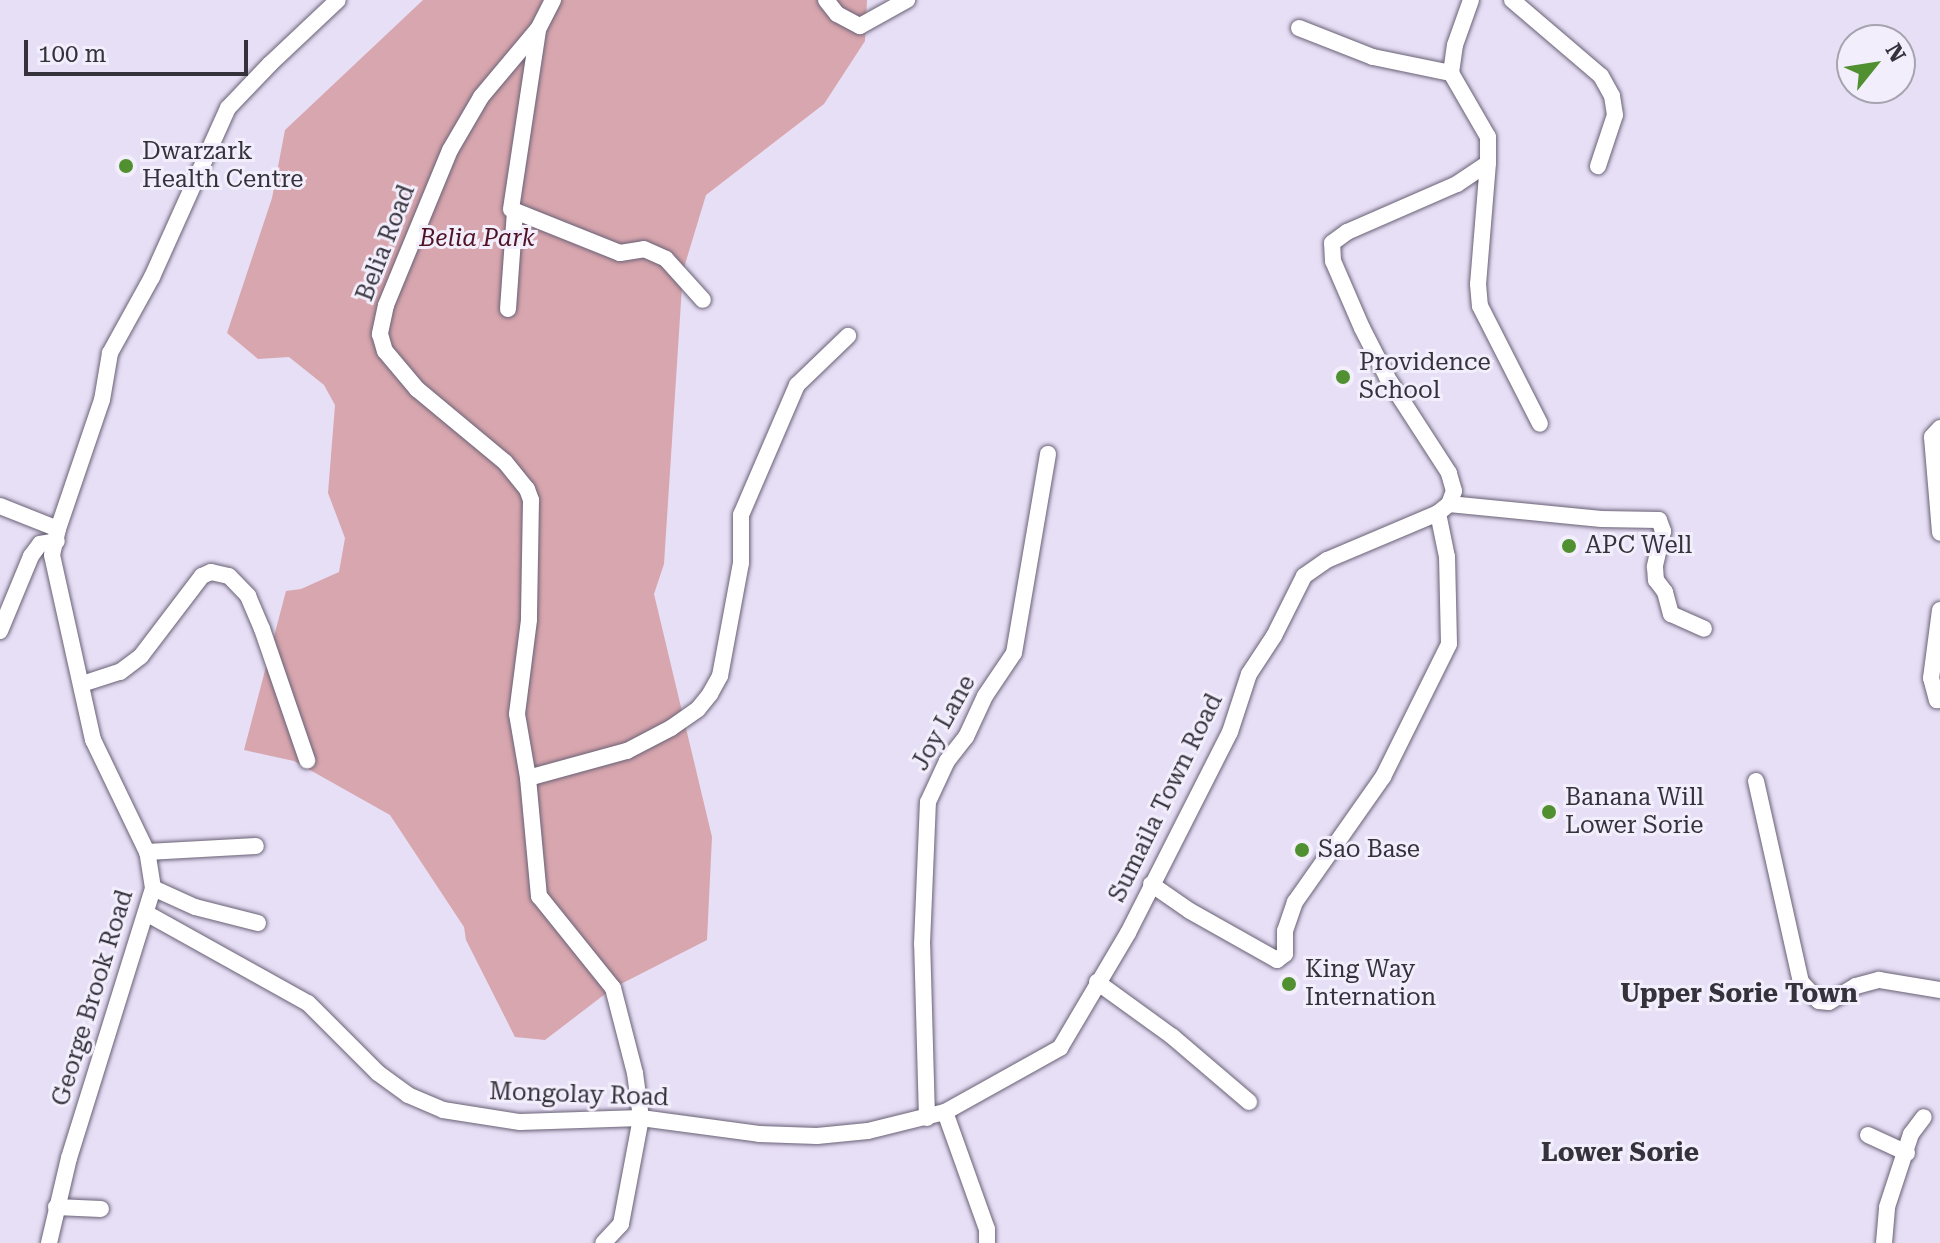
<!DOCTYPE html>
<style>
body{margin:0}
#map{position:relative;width:1940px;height:1243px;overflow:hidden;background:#e7dff6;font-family:"Roboto Serif",serif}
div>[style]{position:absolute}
.green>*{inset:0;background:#d8a6ae}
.roads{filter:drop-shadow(0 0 2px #696175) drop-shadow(0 0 2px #696175)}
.minor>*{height:16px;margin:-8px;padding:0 8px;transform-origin:8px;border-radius:8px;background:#fff}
.dots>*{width:22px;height:22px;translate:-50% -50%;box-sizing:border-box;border:4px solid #f3eefc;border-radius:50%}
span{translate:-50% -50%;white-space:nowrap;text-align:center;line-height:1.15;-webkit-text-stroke:6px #f3eefc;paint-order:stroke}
.poi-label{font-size:24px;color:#35323b}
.left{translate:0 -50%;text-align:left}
.park-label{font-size:24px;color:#4f1323;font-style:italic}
.street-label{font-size:24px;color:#35323b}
.neighbourhood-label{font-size:26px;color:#35323b;font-weight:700}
.north{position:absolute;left:1836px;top:24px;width:80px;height:80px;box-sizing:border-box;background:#f3eefc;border:2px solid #a7a3af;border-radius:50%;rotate:60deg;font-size:22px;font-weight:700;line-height:32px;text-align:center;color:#35323b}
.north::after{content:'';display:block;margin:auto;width:28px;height:36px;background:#509031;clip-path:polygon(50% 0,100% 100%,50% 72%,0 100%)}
.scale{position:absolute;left:24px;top:40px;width:224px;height:36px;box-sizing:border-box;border:4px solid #35323b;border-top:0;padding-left:10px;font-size:24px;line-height:28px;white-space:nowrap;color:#35323b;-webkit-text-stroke:6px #f3eefc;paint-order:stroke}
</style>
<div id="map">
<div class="green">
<i style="clip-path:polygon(423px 0,867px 0,865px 41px,824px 104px,706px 195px,683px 271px,664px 564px,654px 594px,712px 837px,707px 940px,613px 988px,545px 1040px,515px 1037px,466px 940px,464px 927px,390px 815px,294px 761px,244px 750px,286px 591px,301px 589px,339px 572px,345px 538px,328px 493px,335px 405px,324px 385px,289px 357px,258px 359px,227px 333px,272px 198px,285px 130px)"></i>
</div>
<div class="roads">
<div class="minor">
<i style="left:553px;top:0;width:33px;rotate:117deg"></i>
<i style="left:538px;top:29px;width:89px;rotate:130deg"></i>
<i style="left:481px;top:97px;width:61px;rotate:120.3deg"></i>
<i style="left:450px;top:150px;width:168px;rotate:112.4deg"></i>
<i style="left:386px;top:305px;width:30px;rotate:102deg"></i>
<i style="left:380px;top:334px;width:18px;rotate:74deg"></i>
<i style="left:385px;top:351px;width:50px;rotate:49.9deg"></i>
<i style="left:417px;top:389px;width:114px;rotate:39.7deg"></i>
<i style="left:505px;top:462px;width:35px;rotate:51deg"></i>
<i style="left:527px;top:489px;width:12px;rotate:70deg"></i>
<i style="left:531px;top:500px;width:120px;rotate:91deg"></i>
<i style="left:529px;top:620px;width:95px;rotate:97.3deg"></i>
<i style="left:517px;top:714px;width:65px;rotate:80.2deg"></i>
<i style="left:528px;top:778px;width:119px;rotate:84.7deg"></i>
<i style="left:539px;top:896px;width:118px;rotate:51.2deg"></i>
<i style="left:613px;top:988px;width:88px;rotate:75.5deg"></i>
<i style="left:635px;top:1073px;width:45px;rotate:82.4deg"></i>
<i style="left:641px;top:1118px;width:108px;rotate:100.7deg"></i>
<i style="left:621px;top:1224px;width:26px;rotate:133deg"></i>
<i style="left:826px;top:0;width:18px;rotate:52deg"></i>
<i style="left:837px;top:14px;width:26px;rotate:28deg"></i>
<i style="left:860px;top:26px;width:54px;rotate:-29deg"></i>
<i style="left:1512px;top:0;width:117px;rotate:40.5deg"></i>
<i style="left:1601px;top:76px;width:23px;rotate:61deg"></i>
<i style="left:1612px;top:96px;width:19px;rotate:81deg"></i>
<i style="left:1615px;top:115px;width:54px;rotate:108.4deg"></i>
<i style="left:1299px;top:28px;width:79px;rotate:21.4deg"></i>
<i style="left:1373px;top:57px;width:80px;rotate:11.6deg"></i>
<i style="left:1488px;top:163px;width:121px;rotate:94.7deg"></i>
<i style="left:1478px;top:284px;width:22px;rotate:85deg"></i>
<i style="left:1480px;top:306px;width:132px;rotate:63deg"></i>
<i style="left:515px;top:211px;width:113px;rotate:21.8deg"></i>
<i style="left:620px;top:253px;width:24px;rotate:-9deg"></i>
<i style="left:644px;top:249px;width:24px;rotate:24deg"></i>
<i style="left:666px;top:259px;width:55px;rotate:47.9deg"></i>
<i style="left:508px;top:309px;width:98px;rotate:-85.9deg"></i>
<i style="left:515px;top:211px;width:4px;rotate:-153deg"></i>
<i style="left:511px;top:209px;width:180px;rotate:-81.4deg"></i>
<i style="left:1940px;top:428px;width:12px;rotate:132deg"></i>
<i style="left:1932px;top:437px;width:96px;rotate:85.2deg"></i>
<i style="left:1449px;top:504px;width:153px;rotate:5.6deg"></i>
<i style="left:1601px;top:519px;width:58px;rotate:1deg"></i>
<i style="left:1659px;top:520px;width:12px;rotate:70deg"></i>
<i style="left:1663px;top:531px;width:37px;rotate:103deg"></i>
<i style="left:1655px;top:567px;width:13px;rotate:86deg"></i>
<i style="left:1656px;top:580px;width:15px;rotate:53deg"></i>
<i style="left:1665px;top:592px;width:23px;rotate:75deg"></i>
<i style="left:1671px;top:614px;width:36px;rotate:24deg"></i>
<i style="left:0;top:506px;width:62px;rotate:21.6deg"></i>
<i style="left:1940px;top:610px;width:69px;rotate:97.5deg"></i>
<i style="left:1931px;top:678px;width:23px;rotate:75deg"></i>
<i style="left:1937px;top:700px;width:3px"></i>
<i style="left:0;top:631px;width:81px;rotate:-67.5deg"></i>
<i style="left:31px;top:556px;width:15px;rotate:-53deg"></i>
<i style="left:40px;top:544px;width:17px;rotate:-10deg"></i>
<i style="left:82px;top:684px;width:40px;rotate:-18deg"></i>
<i style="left:120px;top:672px;width:26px;rotate:-37deg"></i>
<i style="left:141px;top:656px;width:101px;rotate:-52.7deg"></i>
<i style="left:202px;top:576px;width:10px;rotate:-24deg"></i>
<i style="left:211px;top:572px;width:18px;rotate:13deg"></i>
<i style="left:229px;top:576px;width:28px;rotate:46deg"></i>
<i style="left:248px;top:596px;width:36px;rotate:67deg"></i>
<i style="left:262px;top:629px;width:139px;rotate:71deg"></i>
<i style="left:528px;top:778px;width:103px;rotate:-15.3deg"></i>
<i style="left:627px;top:751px;width:50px;rotate:-27.6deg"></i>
<i style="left:671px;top:728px;width:33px;rotate:-35deg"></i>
<i style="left:698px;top:709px;width:19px;rotate:-51deg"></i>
<i style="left:710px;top:694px;width:21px;rotate:-61deg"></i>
<i style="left:720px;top:676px;width:115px;rotate:-79.5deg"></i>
<i style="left:741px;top:563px;width:48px;rotate:-90deg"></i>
<i style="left:741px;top:515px;width:142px;rotate:-66.7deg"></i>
<i style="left:797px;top:385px;width:71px;rotate:-43.9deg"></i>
<i style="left:1756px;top:781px;width:206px;rotate:77.4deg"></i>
<i style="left:1801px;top:982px;width:26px;rotate:47deg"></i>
<i style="left:1819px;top:1001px;width:10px;rotate:6deg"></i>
<i style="left:1829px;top:1002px;width:31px;rotate:-31deg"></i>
<i style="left:1856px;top:986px;width:24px;rotate:-15deg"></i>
<i style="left:1879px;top:980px;width:62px;rotate:9.3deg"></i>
<i style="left:147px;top:852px;width:109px;rotate:-3.2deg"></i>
<i style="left:1151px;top:884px;width:47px;rotate:34.7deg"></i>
<i style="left:1190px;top:911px;width:100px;rotate:29.4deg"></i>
<i style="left:1277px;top:960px;width:10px;rotate:-37deg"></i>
<i style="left:1285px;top:954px;width:23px;rotate:-90deg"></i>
<i style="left:1285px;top:931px;width:31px;rotate:-71deg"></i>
<i style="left:1295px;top:902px;width:153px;rotate:-54.9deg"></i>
<i style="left:1383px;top:777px;width:148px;rotate:-63.6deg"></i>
<i style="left:1449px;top:644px;width:87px;rotate:-91.3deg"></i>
<i style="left:1447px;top:557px;width:45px;rotate:-101.6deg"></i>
<i style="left:153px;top:888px;width:46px;rotate:24.3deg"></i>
<i style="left:195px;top:907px;width:65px;rotate:14.3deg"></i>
<i style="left:146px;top:913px;width:185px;rotate:29.1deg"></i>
<i style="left:308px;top:1003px;width:99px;rotate:45deg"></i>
<i style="left:378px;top:1073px;width:37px;rotate:36deg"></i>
<i style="left:408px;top:1095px;width:38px;rotate:23deg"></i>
<i style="left:443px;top:1110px;width:78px;rotate:8.9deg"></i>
<i style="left:520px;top:1122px;width:121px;rotate:-1.9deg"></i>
<i style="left:641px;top:1118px;width:119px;rotate:7.7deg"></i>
<i style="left:759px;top:1134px;width:58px;rotate:2deg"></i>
<i style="left:817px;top:1136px;width:51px;rotate:-5.6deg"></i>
<i style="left:868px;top:1131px;width:79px;rotate:-13.9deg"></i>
<i style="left:945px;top:1112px;width:132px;rotate:-29.1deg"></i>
<i style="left:1060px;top:1048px;width:134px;rotate:-59.4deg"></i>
<i style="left:1128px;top:933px;width:225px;rotate:-63.1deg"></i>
<i style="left:1230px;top:732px;width:61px;rotate:-71.9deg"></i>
<i style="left:1249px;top:674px;width:45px;rotate:-56.7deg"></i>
<i style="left:1274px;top:636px;width:67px;rotate:-63.4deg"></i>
<i style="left:1304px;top:576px;width:28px;rotate:-35deg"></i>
<i style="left:1327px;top:560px;width:121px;rotate:-22.9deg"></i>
<i style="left:1438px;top:513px;width:14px;rotate:-39deg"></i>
<i style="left:1449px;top:504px;width:14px;rotate:-69deg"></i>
<i style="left:1454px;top:491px;width:19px;rotate:-106deg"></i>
<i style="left:1449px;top:473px;width:114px;rotate:-122.9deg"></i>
<i style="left:1387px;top:377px;width:55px;rotate:-117deg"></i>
<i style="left:1362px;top:328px;width:73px;rotate:-113.4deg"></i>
<i style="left:1333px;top:261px;width:18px;rotate:-93deg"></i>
<i style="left:1332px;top:243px;width:19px;rotate:-36deg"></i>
<i style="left:1347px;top:232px;width:120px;rotate:-23.6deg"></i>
<i style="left:1457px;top:184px;width:37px;rotate:-34deg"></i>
<i style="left:1488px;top:163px;width:26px;rotate:-90deg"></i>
<i style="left:1488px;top:137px;width:74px;rotate:-120deg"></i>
<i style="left:1451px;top:73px;width:28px;rotate:-82deg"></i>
<i style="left:1455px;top:45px;width:48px;rotate:-70.4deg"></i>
<i style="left:1097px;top:982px;width:94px;rotate:35.9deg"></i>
<i style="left:1173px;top:1037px;width:100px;rotate:40.5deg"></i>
<i style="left:945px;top:1112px;width:124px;rotate:70.3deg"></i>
<i style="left:987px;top:1229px;width:14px;rotate:90deg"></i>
<i style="left:927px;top:1118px;width:174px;rotate:-91.6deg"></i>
<i style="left:922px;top:944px;width:142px;rotate:-87.6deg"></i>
<i style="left:928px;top:802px;width:45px;rotate:-65.1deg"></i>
<i style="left:947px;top:761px;width:31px;rotate:-52deg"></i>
<i style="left:966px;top:737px;width:45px;rotate:-65.1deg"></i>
<i style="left:985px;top:696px;width:52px;rotate:-56deg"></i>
<i style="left:1014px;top:653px;width:202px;rotate:-80.3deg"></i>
<i style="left:1868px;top:1135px;width:43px;rotate:24.8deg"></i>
<i style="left:56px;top:1207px;width:45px;rotate:2.5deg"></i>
<i style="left:49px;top:1243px;width:87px;rotate:-76.8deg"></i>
<i style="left:69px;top:1158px;width:283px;rotate:-72.7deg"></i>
<i style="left:153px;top:888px;width:36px;rotate:-99deg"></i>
<i style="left:147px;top:852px;width:124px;rotate:-115.7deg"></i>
<i style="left:93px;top:740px;width:189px;rotate:-102.5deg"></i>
<i style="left:52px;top:555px;width:27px;rotate:-77deg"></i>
<i style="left:58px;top:529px;width:136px;rotate:-71.2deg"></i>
<i style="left:102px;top:400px;width:48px;rotate:-80.3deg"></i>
<i style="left:110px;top:353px;width:87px;rotate:-61.1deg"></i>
<i style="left:152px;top:277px;width:185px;rotate:-65.8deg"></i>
<i style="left:228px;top:108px;width:61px;rotate:-46.3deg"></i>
<i style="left:270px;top:64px;width:93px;rotate:-43.3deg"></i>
<i style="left:1884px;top:1243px;width:36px;rotate:-85deg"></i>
<i style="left:1887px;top:1207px;width:77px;rotate:-71.8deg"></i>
<i style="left:1911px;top:1134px;width:21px;rotate:-53deg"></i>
</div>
</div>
<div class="dots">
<i style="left:126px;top:166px;background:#509031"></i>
<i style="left:1343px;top:377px;background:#509031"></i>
<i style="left:1569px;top:546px;background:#509031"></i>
<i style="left:1549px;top:812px;background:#509031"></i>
<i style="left:1302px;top:850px;background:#509031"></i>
<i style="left:1289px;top:984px;background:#509031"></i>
</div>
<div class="poi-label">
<span class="left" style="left:142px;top:166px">Dwarzark<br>Health Centre</span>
<span class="left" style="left:1359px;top:377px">Providence<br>School</span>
<span class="left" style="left:1585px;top:546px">APC Well</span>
<span class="left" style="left:1565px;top:812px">Banana Will<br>Lower Sorie</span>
<span class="left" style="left:1318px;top:850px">Sao Base</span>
<span class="left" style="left:1305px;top:984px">King Way<br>Internation</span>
</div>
<div class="park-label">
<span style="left:477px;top:239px">Belia Park</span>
</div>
<div class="street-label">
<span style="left:386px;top:243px;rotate:-69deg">Belia Road</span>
<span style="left:944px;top:723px;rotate:-61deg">Joy Lane</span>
<span style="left:1166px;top:798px;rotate:-64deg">Sumaila Town Road</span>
<span style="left:93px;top:998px;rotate:-73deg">George Brook Road</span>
<span style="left:579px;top:1095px;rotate:2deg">Mongolay Road</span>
</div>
<div class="neighbourhood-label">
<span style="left:1739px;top:994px">Upper Sorie Town</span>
<span style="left:1620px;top:1153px">Lower Sorie</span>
</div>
<div class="north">N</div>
<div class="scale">100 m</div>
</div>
